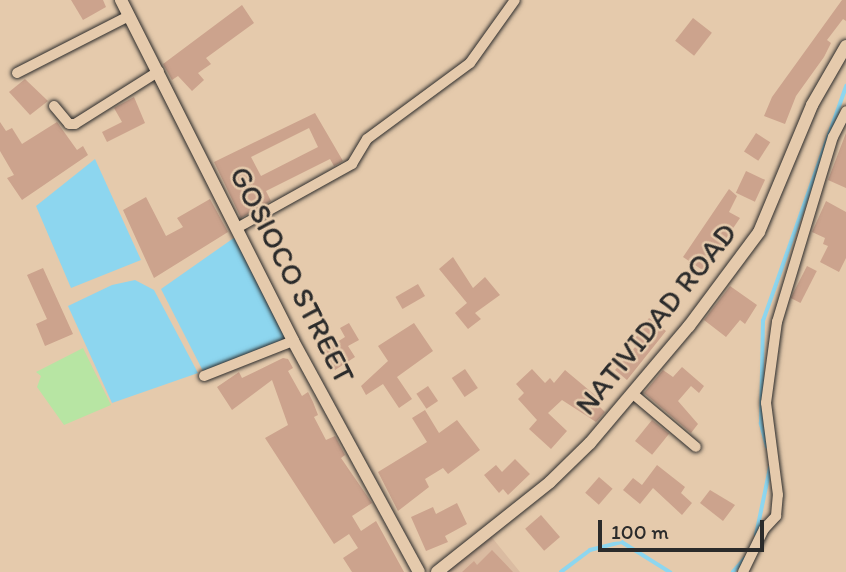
<!DOCTYPE html>
<style>
body{margin:0}
#map{position:relative;width:846px;height:572px;overflow:hidden;background:#e5caac;font-family:Itim,sans-serif}
div>[style]{position:absolute}
.built>*{inset:0;background:#dabba1}
.green>*{inset:0;background:#b7e5a3}
.water>*{inset:0;background:#8dd6ef}
.stream>*{height:3.5px;margin:-1.75px;padding:0 1.75px;transform-origin:1.75px;border-radius:1.75px;background:#8dd6ef}
.building>*{inset:0;background:#cca38d;transform-origin:0 0}
.roads{filter:drop-shadow(0 0 2px #2b2b2b) drop-shadow(0 0 2px #2b2b2b)}
.minor>*{height:10px;margin:-5px;padding:0 5px;transform-origin:5px;border-radius:5px;background:#e5caac}
.tertiary>*{height:12px;margin:-6px;padding:0 6px;transform-origin:6px;border-radius:6px;background:#e5caac}
span{translate:-50% -50%;white-space:nowrap;text-align:center;line-height:1.15;-webkit-text-stroke:5px #e5caac;paint-order:stroke}
.street-label{font-size:30px;color:#2b2b2b}
.scale{position:absolute;left:598px;top:520px;width:166px;height:32px;box-sizing:border-box;border:4px solid #2b2b2b;border-top:0;padding-left:9px;font-size:21px;line-height:24px;white-space:nowrap;color:#2b2b2b;-webkit-text-stroke:5px #e5caac;paint-order:stroke}
</style>
<div id="map">
<div class="built">
<i style="clip-path:polygon(490px 535px,520px 572px,447px 572px)"></i>
</div>
<div class="green">
<i style="clip-path:polygon(83px 348px,111px 405px,64px 425px,37px 387px,41px 376px,36px 372px)"></i>
</div>
<div class="water">
<i style="clip-path:polygon(95px 159px,141px 260px,71px 288px,36px 206px)"></i>
<i style="clip-path:polygon(238px 235px,288px 341px,204px 373px,161px 289px)"></i>
<i style="clip-path:polygon(135px 280px,154px 290px,198px 373px,112px 403px,68px 306px,112px 285px)"></i>
</div>
<div class="stream">
<i style="left:767px;top:447px;width:24px;rotate:-105deg"></i>
<i style="left:761px;top:424px;width:103px;rotate:-88.9deg"></i>
<i style="left:763px;top:321px;width:249px;rotate:-70.5deg"></i>
<i style="left:756px;top:535px;width:68px;rotate:-78.2deg"></i>
<i style="left:561px;top:572px;width:36px;rotate:-37deg"></i>
<i style="left:590px;top:550px;width:33px;rotate:-14deg"></i>
<i style="left:622px;top:542px;width:57px;rotate:32deg"></i>
<i style="left:733px;top:572px;width:18px;rotate:-49deg"></i>
</div>
<div class="building">
<i style="clip-path:polygon(71px 0,103px 0,106px 7px,83px 20px)"></i>
<i style="clip-path:polygon(842px 0,846px 0,846px 21px,843px 19px,827px 40px,831px 43px,824px 57px,796px 96px,785px 124px,764px 116px,772px 97px)"></i>
<i style="clip-path:polygon(242px 5px,254px 23px,206px 58px,211px 64px,198px 73px,204px 80px,192px 91px,178px 76px,172px 80px,163px 64px)"></i>
<i style="left:693px;top:18px;width:24px;height:29px;rotate:38deg"></i>
<i style="clip-path:polygon(25px 79px,48px 101px,30px 115px,9px 92px)"></i>
<i style="clip-path:polygon(134px 97px,145px 123px,107px 142px,102px 132px,122px 122px,114px 108px)"></i>
<i style="clip-path:polygon(evenodd,315px 113px,343px 161px,334px 166px,330px 159px,266px 191px,271px 201px,241px 218px,214px 162px,315px 113px,309px 128px,318px 147px,261px 176px,251px 157px,309px 128px)"></i>
<i style="clip-path:polygon(0 122px,6px 131px,12px 128px,22px 144px,57px 122px,77px 150px,83px 146px,88px 155px,22px 200px,7px 178px,14px 175px,0 151px)"></i>
<i style="left:756px;top:133px;width:17px;height:22px;rotate:33deg"></i>
<i style="clip-path:polygon(846px 133px,846px 188px,828px 180px)"></i>
<i style="left:746px;top:171px;width:21px;height:24px;rotate:25deg"></i>
<i style="clip-path:polygon(729px 189px,737px 196px,729px 212px,740px 218px,704px 271px,683px 257px)"></i>
<i style="clip-path:polygon(146px 197px,166px 236px,183px 227px,177px 218px,210px 199px,228px 232px,154px 278px,123px 210px)"></i>
<i style="clip-path:polygon(826px 201px,846px 212px,846px 258px,839px 272px,820px 262px,828px 246px,823px 244px,825px 238px,812px 232px)"></i>
<i style="clip-path:polygon(453px 257px,473px 288px,485px 277px,500px 295px,475px 313px,481px 319px,468px 329px,455px 313px,467px 303px,439px 269px)"></i>
<i style="left:807px;top:266px;width:11px;height:36px;rotate:27deg"></i>
<i style="clip-path:polygon(43px 268px,73px 334px,45px 346px,36px 324px,47px 319px,27px 275px)"></i>
<i style="left:418px;top:284px;width:14px;height:26px;rotate:60deg"></i>
<i style="clip-path:polygon(730px 286px,757px 305px,745px 324px,740px 320px,726px 337px,704px 320px)"></i>
<i style="clip-path:polygon(649px 318px,666px 331px,627px 380px,615px 370px,636px 346px,632px 343px)"></i>
<i style="clip-path:polygon(349px 323px,359px 340px,348px 346px,355px 357px,335px 370px,320px 353px,345px 337px,340px 328px)"></i>
<i style="clip-path:polygon(414px 323px,433px 351px,397px 377px,412px 399px,399px 408px,383px 384px,366px 395px,361px 386px,388px 361px,378px 346px)"></i>
<i style="clip-path:polygon(283px 358px,288px 359px,293px 368px,288px 371px,302px 396px,308px 392px,313px 402px,318px 415px,314px 417px,326px 440px,335px 436px,345px 455px,341px 458px,372px 503px,352px 516px,361px 531px,376px 521px,404px 572px,352px 572px,343px 558px,358px 548px,349px 534px,334px 544px,265px 438px,288px 425px,272px 380px,232px 410px,217px 387px,239px 372px,242px 378px)"></i>
<i style="clip-path:polygon(682px 367px,704px 386px,699px 393px,691px 386px,678px 401px,698px 424px,691px 433px,644px 393px,663px 370px,673px 377px)"></i>
<i style="left:465px;top:369px;width:23px;height:16px;rotate:56deg"></i>
<i style="clip-path:polygon(532px 369px,545px 383px,550px 378px,554px 383px,565px 370px,596px 396px,593px 400px,605px 412px,596px 422px,562px 400px,548px 413px,567px 431px,551px 449px,529px 429px,537px 420px,518px 399px,524px 393px,516px 384px)"></i>
<i style="left:428px;top:386px;width:18px;height:14px;rotate:56deg"></i>
<i style="clip-path:polygon(425px 410px,439px 433px,457px 420px,480px 450px,448px 474px,443px 468px,425px 479px,429px 487px,398px 511px,378px 472px,427px 442px,412px 418px)"></i>
<i style="left:652px;top:420px;width:22px;height:27px;rotate:39deg"></i>
<i style="clip-path:polygon(515px 459px,530px 474px,508px 495px,503px 489px,499px 493px,484px 475px,496px 465px,502px 472px)"></i>
<i style="clip-path:polygon(657px 465px,685px 487px,681px 493px,692px 503px,682px 515px,653px 488px,640px 504px,623px 490px,633px 478px,642px 485px)"></i>
<i style="left:599px;top:477px;width:18px;height:21px;rotate:41deg"></i>
<i style="clip-path:polygon(710px 490px,735px 505px,723px 521px,700px 503px)"></i>
<i style="clip-path:polygon(457px 503px,467px 524px,445px 536px,448px 542px,426px 551px,411px 517px,433px 507px,436px 514px)"></i>
<i style="left:541px;top:515px;width:29px;height:21px;rotate:49deg"></i>
<i style="clip-path:polygon(492px 550px,513px 572px,462px 572px,474px 561px,477px 565px)"></i>
</div>
<div class="roads">
<div class="minor">
<i style="left:17px;top:73px;width:126px;rotate:-27deg"></i>
<i style="left:54px;top:106px;width:23px;rotate:50deg"></i>
<i style="left:69px;top:124px;width:6px"></i>
<i style="left:75px;top:124px;width:99px;rotate:-32.2deg"></i>
<i style="left:237px;top:228px;width:132px;rotate:-29.1deg"></i>
<i style="left:352px;top:164px;width:29px;rotate:-59deg"></i>
<i style="left:367px;top:139px;width:128px;rotate:-36.4deg"></i>
<i style="left:470px;top:63px;width:77px;rotate:-54.5deg"></i>
<i style="left:204px;top:376px;width:96px;rotate:-21.5deg"></i>
<i style="left:633px;top:394px;width:82px;rotate:40.1deg"></i>
<i style="left:743px;top:572px;width:48px;rotate:-64deg"></i>
<i style="left:764px;top:529px;width:18px;rotate:-47deg"></i>
<i style="left:776px;top:516px;width:21px;rotate:-85deg"></i>
<i style="left:778px;top:495px;width:93px;rotate:-97.4deg"></i>
<i style="left:766px;top:403px;width:82px;rotate:-82.3deg"></i>
<i style="left:777px;top:322px;width:193px;rotate:-73.2deg"></i>
<i style="left:833px;top:137px;width:29px;rotate:-63deg"></i>
</div>
<div class="tertiary">
<i style="left:121px;top:0;width:382px;rotate:63.2deg"></i>
<i style="left:293px;top:341px;width:263px;rotate:61.4deg"></i>
<i style="left:437px;top:572px;width:144px;rotate:-38.5deg"></i>
<i style="left:550px;top:482px;width:56px;rotate:-44.3deg"></i>
<i style="left:590px;top:443px;width:153px;rotate:-49.8deg"></i>
<i style="left:689px;top:326px;width:117px;rotate:-53.3deg"></i>
<i style="left:759px;top:232px;width:138px;rotate:-67.3deg"></i>
<i style="left:812px;top:105px;width:68px;rotate:-60deg"></i>
</div>
</div>
<div class="street-label">
<span style="left:292px;top:275px;rotate:63deg">GOSIOCO STREET</span>
<span style="left:656px;top:319px;rotate:-51deg">NATIVIDAD ROAD</span>
</div>
<div class="scale">100 m</div>
</div>
